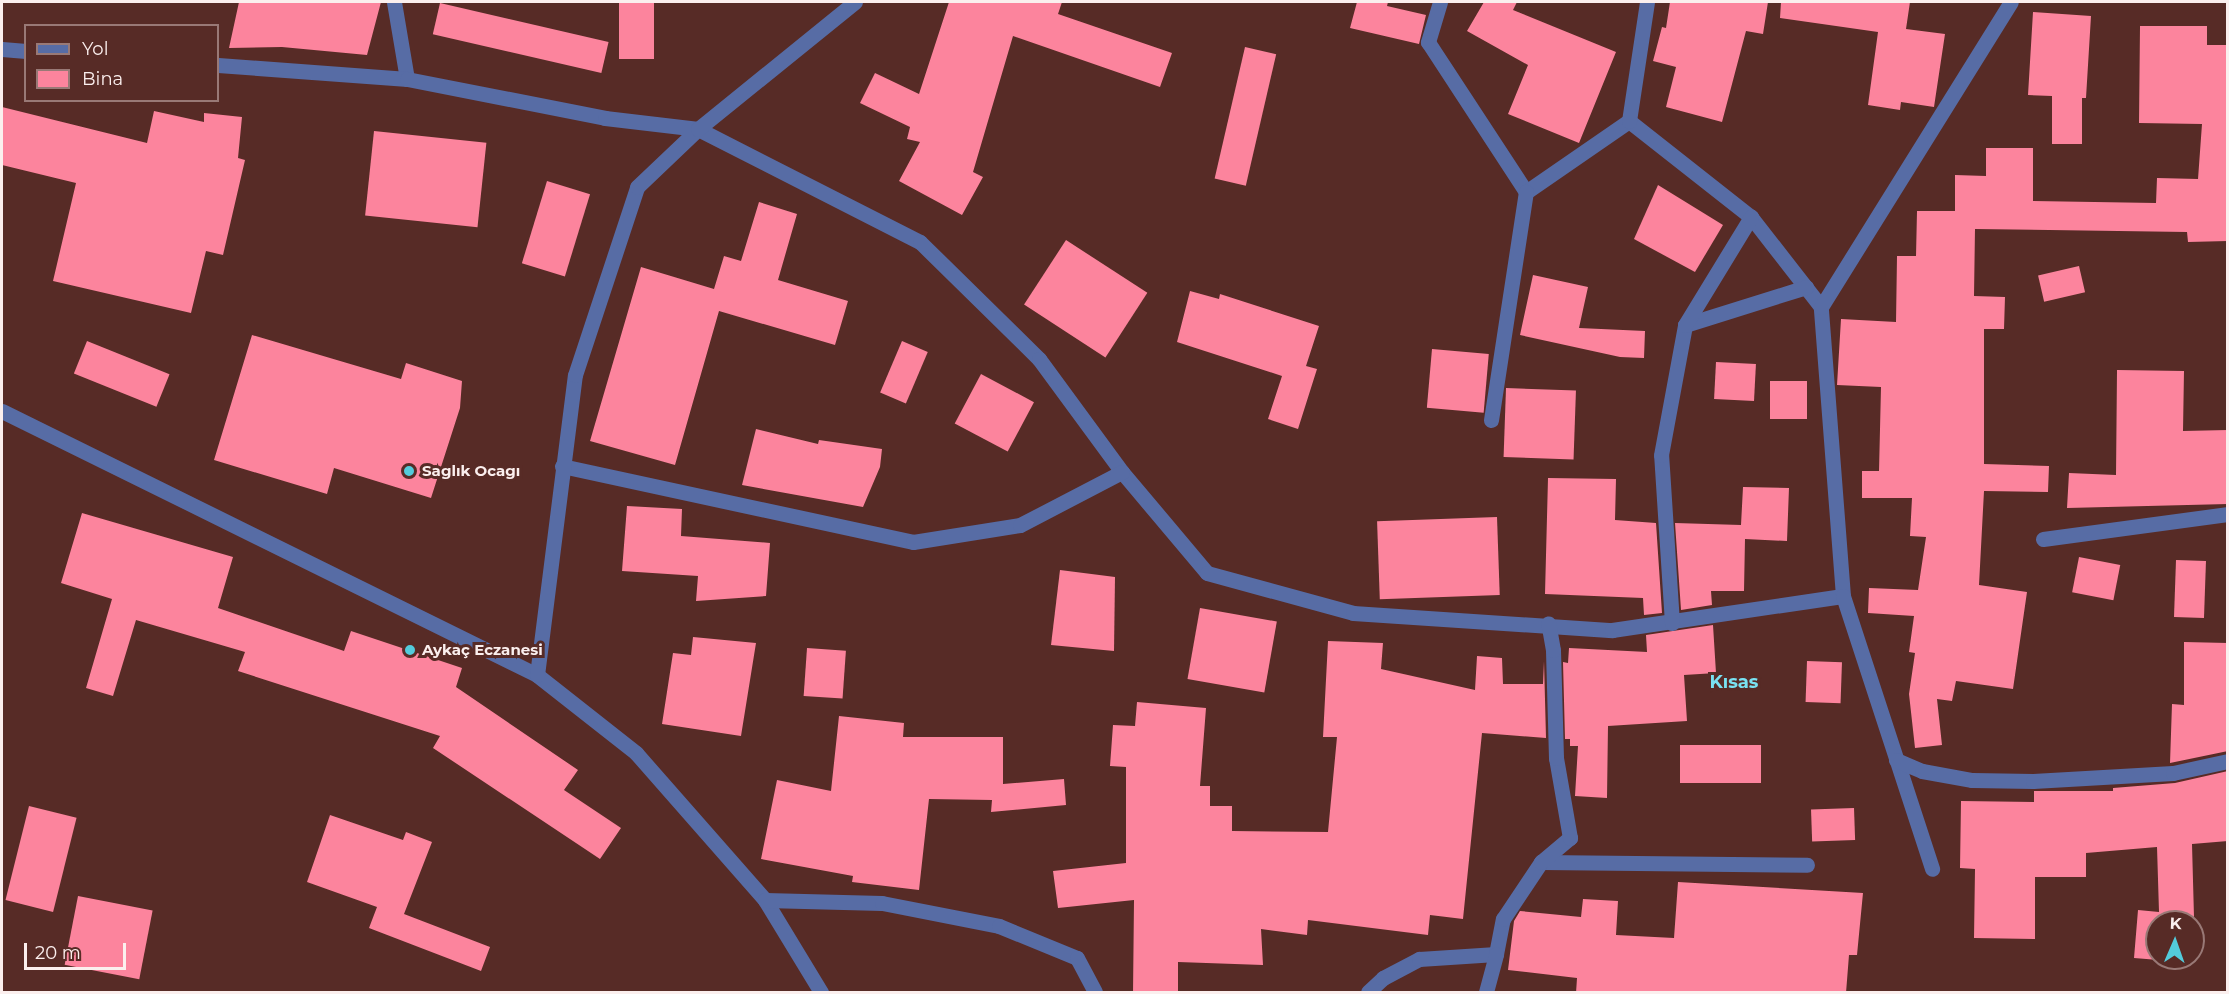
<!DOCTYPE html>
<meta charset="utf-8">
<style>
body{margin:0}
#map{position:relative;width:2229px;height:994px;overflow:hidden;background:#572b26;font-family:Montserrat,sans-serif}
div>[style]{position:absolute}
.building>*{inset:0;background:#fc849d;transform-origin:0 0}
.minor>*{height:15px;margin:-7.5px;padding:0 7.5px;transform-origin:7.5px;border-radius:7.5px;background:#576ca5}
.dots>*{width:16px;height:16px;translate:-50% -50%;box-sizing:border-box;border:3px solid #572b26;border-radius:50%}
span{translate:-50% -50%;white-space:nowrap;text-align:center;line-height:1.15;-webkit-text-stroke:6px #572b26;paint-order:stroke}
.poi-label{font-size:15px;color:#fbefee;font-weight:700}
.left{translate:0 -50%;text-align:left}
.quarter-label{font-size:18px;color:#79e2f2;font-weight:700}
.frame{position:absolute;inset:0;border:3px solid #fbefee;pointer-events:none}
.legend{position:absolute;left:24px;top:24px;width:195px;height:78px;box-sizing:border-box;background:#572b26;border:2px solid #997976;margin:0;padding:8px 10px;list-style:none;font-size:18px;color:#fbefee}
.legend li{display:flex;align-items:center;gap:12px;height:30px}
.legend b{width:30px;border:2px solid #997976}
.north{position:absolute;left:2145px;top:910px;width:60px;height:60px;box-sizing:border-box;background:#572b26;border:2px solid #997976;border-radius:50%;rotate:2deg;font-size:16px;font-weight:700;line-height:24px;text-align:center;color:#fbefee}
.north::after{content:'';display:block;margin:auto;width:21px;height:27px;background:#53cbdb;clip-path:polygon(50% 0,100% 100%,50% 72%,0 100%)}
.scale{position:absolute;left:24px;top:943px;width:102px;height:27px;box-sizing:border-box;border:3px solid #fbefee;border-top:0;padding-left:8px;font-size:18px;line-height:21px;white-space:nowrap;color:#fbefee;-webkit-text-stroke:4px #572b26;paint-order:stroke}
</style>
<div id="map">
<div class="building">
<i style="clip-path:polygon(239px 2px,381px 2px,367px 55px,282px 47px,229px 48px)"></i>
<i style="left:619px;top:2px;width:35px;height:57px"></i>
<i style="clip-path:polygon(949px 2px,1062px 2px,1058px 14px,1172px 53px,1160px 87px,1013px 36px,973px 172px,983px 177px,962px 215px,899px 181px,920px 142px,907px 139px,910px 127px,860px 103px,875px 73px,919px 94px)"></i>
<i style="clip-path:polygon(1357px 2px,1388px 2px,1387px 6px,1426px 15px,1419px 44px,1350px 28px)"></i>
<i style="clip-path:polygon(1484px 2px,1517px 2px,1513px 10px,1616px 52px,1579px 143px,1508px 114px,1528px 65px,1467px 31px)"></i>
<i style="clip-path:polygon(1670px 2px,1768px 2px,1763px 34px,1746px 31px,1722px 122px,1666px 107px,1676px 67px,1653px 61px,1662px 27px,1666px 28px)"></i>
<i style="clip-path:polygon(1781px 2px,1910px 2px,1906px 29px,1945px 34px,1934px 107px,1901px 102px,1900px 110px,1868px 105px,1878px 32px,1780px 18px)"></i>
<i style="left:440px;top:3px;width:173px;height:32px;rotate:13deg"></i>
<i style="clip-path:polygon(2033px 12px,2091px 16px,2086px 98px,2082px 98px,2082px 144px,2052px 144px,2052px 96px,2028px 95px)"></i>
<i style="clip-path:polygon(2140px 26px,2207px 26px,2207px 45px,2228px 45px,2228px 241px,2188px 242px,2187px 232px,1975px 229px,1974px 296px,2005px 297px,2004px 329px,1984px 329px,1984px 464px,2049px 466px,2048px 492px,1984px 491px,1979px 585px,2027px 592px,2013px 689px,1956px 681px,1952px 701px,1937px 699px,1942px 745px,1915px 748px,1909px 694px,1915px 653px,1909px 652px,1914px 616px,1868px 613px,1869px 588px,1918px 590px,1926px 537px,1910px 536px,1912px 498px,1862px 498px,1862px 471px,1879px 471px,1881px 387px,1837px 385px,1841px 319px,1896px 322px,1897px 256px,1916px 256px,1917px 211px,1955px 211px,1955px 175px,1986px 176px,1986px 148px,2033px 148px,2033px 201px,2156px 203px,2157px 178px,2198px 179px,2202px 124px,2139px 123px)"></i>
<i style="left:1245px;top:47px;width:32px;height:135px;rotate:13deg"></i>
<i style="clip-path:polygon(2px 107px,147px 143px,154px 111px,204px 122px,204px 113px,242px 117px,238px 158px,245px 160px,223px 255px,206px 251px,191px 313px,53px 281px,76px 183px,2px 165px)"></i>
<i style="left:374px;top:131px;width:113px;height:85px;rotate:6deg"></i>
<i style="left:547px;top:181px;width:45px;height:86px;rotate:17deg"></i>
<i style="clip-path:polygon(1658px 185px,1723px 225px,1695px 272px,1634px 239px)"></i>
<i style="clip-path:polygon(759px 202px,797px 214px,778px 280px,848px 301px,835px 345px,719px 311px,675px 465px,590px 441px,641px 267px,714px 289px,724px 256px,741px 261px)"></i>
<i style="left:1066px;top:240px;width:97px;height:77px;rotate:33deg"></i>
<i style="left:2079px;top:266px;width:27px;height:42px;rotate:77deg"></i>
<i style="clip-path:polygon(1533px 275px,1588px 287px,1579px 328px,1645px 331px,1644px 358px,1620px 357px,1520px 335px)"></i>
<i style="clip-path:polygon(1190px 291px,1219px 299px,1220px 294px,1319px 326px,1306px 366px,1317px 369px,1298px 429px,1268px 419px,1282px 376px,1177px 342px)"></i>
<i style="clip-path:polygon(252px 335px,401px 379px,406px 363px,462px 381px,460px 408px,431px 498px,334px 468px,327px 494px,214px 460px)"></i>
<i style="left:87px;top:341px;width:89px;height:35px;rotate:22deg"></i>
<i style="left:902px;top:341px;width:28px;height:56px;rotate:23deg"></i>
<i style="left:1432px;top:349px;width:57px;height:59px;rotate:5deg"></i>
<i style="left:1716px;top:362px;width:40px;height:37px;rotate:3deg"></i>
<i style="clip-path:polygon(2117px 370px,2184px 371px,2183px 431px,2228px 430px,2228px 504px,2067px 508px,2069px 473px,2116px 475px)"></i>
<i style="left:981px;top:374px;width:60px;height:56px;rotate:28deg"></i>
<i style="left:1807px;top:381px;width:38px;height:37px;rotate:90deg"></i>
<i style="left:1506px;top:388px;width:70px;height:69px;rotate:2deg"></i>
<i style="clip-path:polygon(756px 429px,818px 444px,819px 440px,882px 449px,880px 467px,863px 507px,742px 485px)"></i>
<i style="clip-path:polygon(1548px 478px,1616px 479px,1615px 520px,1656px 523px,1662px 613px,1644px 615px,1643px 598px,1545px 594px)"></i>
<i style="clip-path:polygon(1743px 487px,1789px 488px,1787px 541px,1745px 539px,1744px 591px,1711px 591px,1712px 605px,1681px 610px,1675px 523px,1741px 525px)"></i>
<i style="clip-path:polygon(627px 506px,682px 509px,681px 536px,770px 543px,766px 596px,696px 601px,698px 576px,622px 571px)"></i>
<i style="clip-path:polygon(82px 513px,233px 557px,218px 608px,344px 651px,351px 631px,462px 668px,456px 687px,578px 770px,564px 790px,621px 828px,600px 859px,433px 748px,440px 736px,238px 671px,245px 652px,136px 620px,113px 696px,86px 688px,112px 599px,61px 583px)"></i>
<i style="left:1497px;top:517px;width:78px;height:120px;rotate:88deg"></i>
<i style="left:2079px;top:557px;width:42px;height:36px;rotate:11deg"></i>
<i style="left:2176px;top:560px;width:30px;height:57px;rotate:2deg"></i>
<i style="clip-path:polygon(1060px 570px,1115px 577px,1114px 651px,1051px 645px)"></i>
<i style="left:1200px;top:608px;width:78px;height:72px;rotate:10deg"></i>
<i style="clip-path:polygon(1713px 625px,1716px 673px,1684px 675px,1687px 721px,1608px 726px,1607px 798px,1575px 796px,1578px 746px,1570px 746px,1570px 739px,1565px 739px,1563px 662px,1568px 663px,1569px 648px,1647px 652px,1646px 635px)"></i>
<i style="clip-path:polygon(693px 637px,756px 643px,741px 736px,662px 724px,673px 653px,691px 655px)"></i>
<i style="clip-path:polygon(1328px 641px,1383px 643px,1381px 669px,1475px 690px,1477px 656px,1502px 658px,1503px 684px,1543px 684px,1544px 661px,1546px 738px,1482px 733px,1463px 919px,1430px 915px,1428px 935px,1308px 920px,1307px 935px,1261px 929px,1263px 965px,1178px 962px,1178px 993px,1133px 993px,1134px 900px,1058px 908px,1053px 871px,1126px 863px,1126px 767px,1110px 766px,1113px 725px,1135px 726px,1137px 702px,1206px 708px,1200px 786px,1210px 786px,1210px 806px,1232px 806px,1232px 831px,1328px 832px,1337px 737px,1323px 737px)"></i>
<i style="clip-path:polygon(2184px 642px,2228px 643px,2228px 751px,2170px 763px,2172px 704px,2184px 705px)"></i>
<i style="left:807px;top:648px;width:39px;height:48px;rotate:4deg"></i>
<i style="left:1807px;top:661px;width:35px;height:41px;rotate:2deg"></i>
<i style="clip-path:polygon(839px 716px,904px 723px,903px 737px,1003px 737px,1003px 784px,1064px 779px,1066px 805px,991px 812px,992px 800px,929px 799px,919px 890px,852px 882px,853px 876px,761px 859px,777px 780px,831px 791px)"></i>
<i style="left:1761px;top:745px;width:38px;height:81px;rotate:90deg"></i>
<i style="clip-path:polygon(2228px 771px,2228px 841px,2192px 844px,2194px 917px,2187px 918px,2187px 922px,2157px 922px,2157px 958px,2184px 958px,2183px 962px,2134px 958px,2138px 910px,2159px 912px,2157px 847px,2086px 853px,2086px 877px,2035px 877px,2035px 939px,1974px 938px,1975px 869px,1960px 868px,1961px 801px,2034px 802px,2034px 791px,2113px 791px,2113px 788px,2175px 783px)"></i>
<i style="left:29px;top:806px;width:49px;height:97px;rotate:14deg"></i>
<i style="left:1854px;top:808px;width:32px;height:43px;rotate:88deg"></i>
<i style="clip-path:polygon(330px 815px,403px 840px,406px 832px,432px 842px,404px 914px,490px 947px,481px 971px,369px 928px,377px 907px,307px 882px)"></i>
<i style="clip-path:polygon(1678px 882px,1863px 893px,1857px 955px,1849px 955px,1846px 993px,1576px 993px,1577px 978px,1508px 970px,1514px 921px,1520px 911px,1581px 917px,1583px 899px,1618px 901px,1616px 935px,1674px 938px)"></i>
<i style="left:78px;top:896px;width:76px;height:70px;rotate:11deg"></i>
</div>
<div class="minor">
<i style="left:394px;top:2px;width:78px;rotate:80.4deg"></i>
<i style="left:1440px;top:2px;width:42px;rotate:106.7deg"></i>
<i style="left:1428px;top:42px;width:179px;rotate:56.8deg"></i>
<i style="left:1526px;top:192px;width:125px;rotate:-34.6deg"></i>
<i style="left:1629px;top:121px;width:155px;rotate:38.2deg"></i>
<i style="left:1751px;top:217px;width:114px;rotate:52.1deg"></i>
<i style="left:2px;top:49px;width:24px;rotate:5deg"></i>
<i style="left:218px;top:65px;width:190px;rotate:4.2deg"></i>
<i style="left:407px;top:79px;width:202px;rotate:11.1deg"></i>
<i style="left:605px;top:118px;width:94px;rotate:6.7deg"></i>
<i style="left:698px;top:129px;width:249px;rotate:27deg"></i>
<i style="left:920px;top:242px;width:167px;rotate:44.5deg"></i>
<i style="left:1039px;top:359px;width:140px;rotate:53.7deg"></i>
<i style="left:1122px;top:472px;width:132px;rotate:49.9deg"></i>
<i style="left:1207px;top:573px;width:151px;rotate:15.3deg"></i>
<i style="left:1353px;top:613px;width:260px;rotate:3.8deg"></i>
<i style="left:1612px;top:630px;width:233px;rotate:-8.4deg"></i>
<i style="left:1843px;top:596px;width:290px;rotate:-94.4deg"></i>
<i style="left:1821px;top:307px;width:359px;rotate:-58.1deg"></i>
<i style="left:1629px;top:121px;width:120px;rotate:-81.4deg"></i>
<i style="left:1685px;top:325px;width:127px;rotate:-17.4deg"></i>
<i style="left:2px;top:411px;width:597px;rotate:26.26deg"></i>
<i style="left:537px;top:675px;width:126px;rotate:38.2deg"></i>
<i style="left:636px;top:753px;width:196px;rotate:48.7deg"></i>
<i style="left:765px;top:900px;width:108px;rotate:58.7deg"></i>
<i style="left:1491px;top:420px;width:231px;rotate:-81.3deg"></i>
<i style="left:562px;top:466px;width:359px;rotate:12.2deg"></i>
<i style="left:913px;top:542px;width:108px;rotate:-9deg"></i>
<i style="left:1020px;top:525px;width:115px;rotate:-27.5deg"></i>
<i style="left:2043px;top:539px;width:187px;rotate:-7.7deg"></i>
<i style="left:1843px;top:596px;width:287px;rotate:71.9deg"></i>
<i style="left:1672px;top:623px;width:168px;rotate:-93.7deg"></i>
<i style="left:1661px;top:455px;width:132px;rotate:-79.5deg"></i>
<i style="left:1685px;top:325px;width:127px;rotate:-58.6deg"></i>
<i style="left:537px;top:675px;width:302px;rotate:-82.8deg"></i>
<i style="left:575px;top:375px;width:198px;rotate:-71.7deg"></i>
<i style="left:637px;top:187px;width:84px;rotate:-43.6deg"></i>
<i style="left:698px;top:129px;width:202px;rotate:-39deg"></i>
<i style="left:1896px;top:760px;width:28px;rotate:23deg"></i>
<i style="left:1922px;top:771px;width:51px;rotate:10.2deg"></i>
<i style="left:1972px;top:780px;width:61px;rotate:0.9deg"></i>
<i style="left:2033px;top:781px;width:140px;rotate:-3.3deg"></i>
<i style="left:2173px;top:773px;width:56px;rotate:-12.3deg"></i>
<i style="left:1541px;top:862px;width:266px;rotate:0.6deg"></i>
<i style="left:765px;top:900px;width:117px;rotate:1.5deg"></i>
<i style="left:882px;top:903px;width:119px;rotate:11.1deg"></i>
<i style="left:999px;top:926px;width:84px;rotate:22.3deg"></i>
<i style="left:1077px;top:958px;width:38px;rotate:62deg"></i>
<i style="left:1368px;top:992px;width:21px;rotate:-43deg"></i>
<i style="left:1383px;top:978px;width:41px;rotate:-27.8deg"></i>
<i style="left:1419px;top:959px;width:77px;rotate:-3.7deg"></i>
<i style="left:1496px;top:954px;width:36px;rotate:-79deg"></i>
<i style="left:1503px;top:919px;width:69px;rotate:-56.3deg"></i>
<i style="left:1541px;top:862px;width:38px;rotate:-40deg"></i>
<i style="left:1570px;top:838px;width:81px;rotate:-99.9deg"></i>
<i style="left:1556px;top:758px;width:108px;rotate:-91.6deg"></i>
<i style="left:1553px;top:650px;width:27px;rotate:-100deg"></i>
<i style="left:1486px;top:992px;width:39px;rotate:-75deg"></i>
</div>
<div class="dots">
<i style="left:409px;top:471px;background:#53cbdb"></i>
<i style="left:410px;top:650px;background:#53cbdb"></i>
</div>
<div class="poi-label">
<span class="left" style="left:422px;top:471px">Saglık Ocagı</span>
<span class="left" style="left:422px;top:650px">Aykaç Eczanesi</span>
</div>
<div class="quarter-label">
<span style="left:1734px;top:682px">Kısas</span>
</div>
<div class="frame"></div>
<ul class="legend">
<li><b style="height:8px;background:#576ca5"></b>Yol</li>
<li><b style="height:16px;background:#fc849d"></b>Bina</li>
</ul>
<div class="north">K</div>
<div class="scale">20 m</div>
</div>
